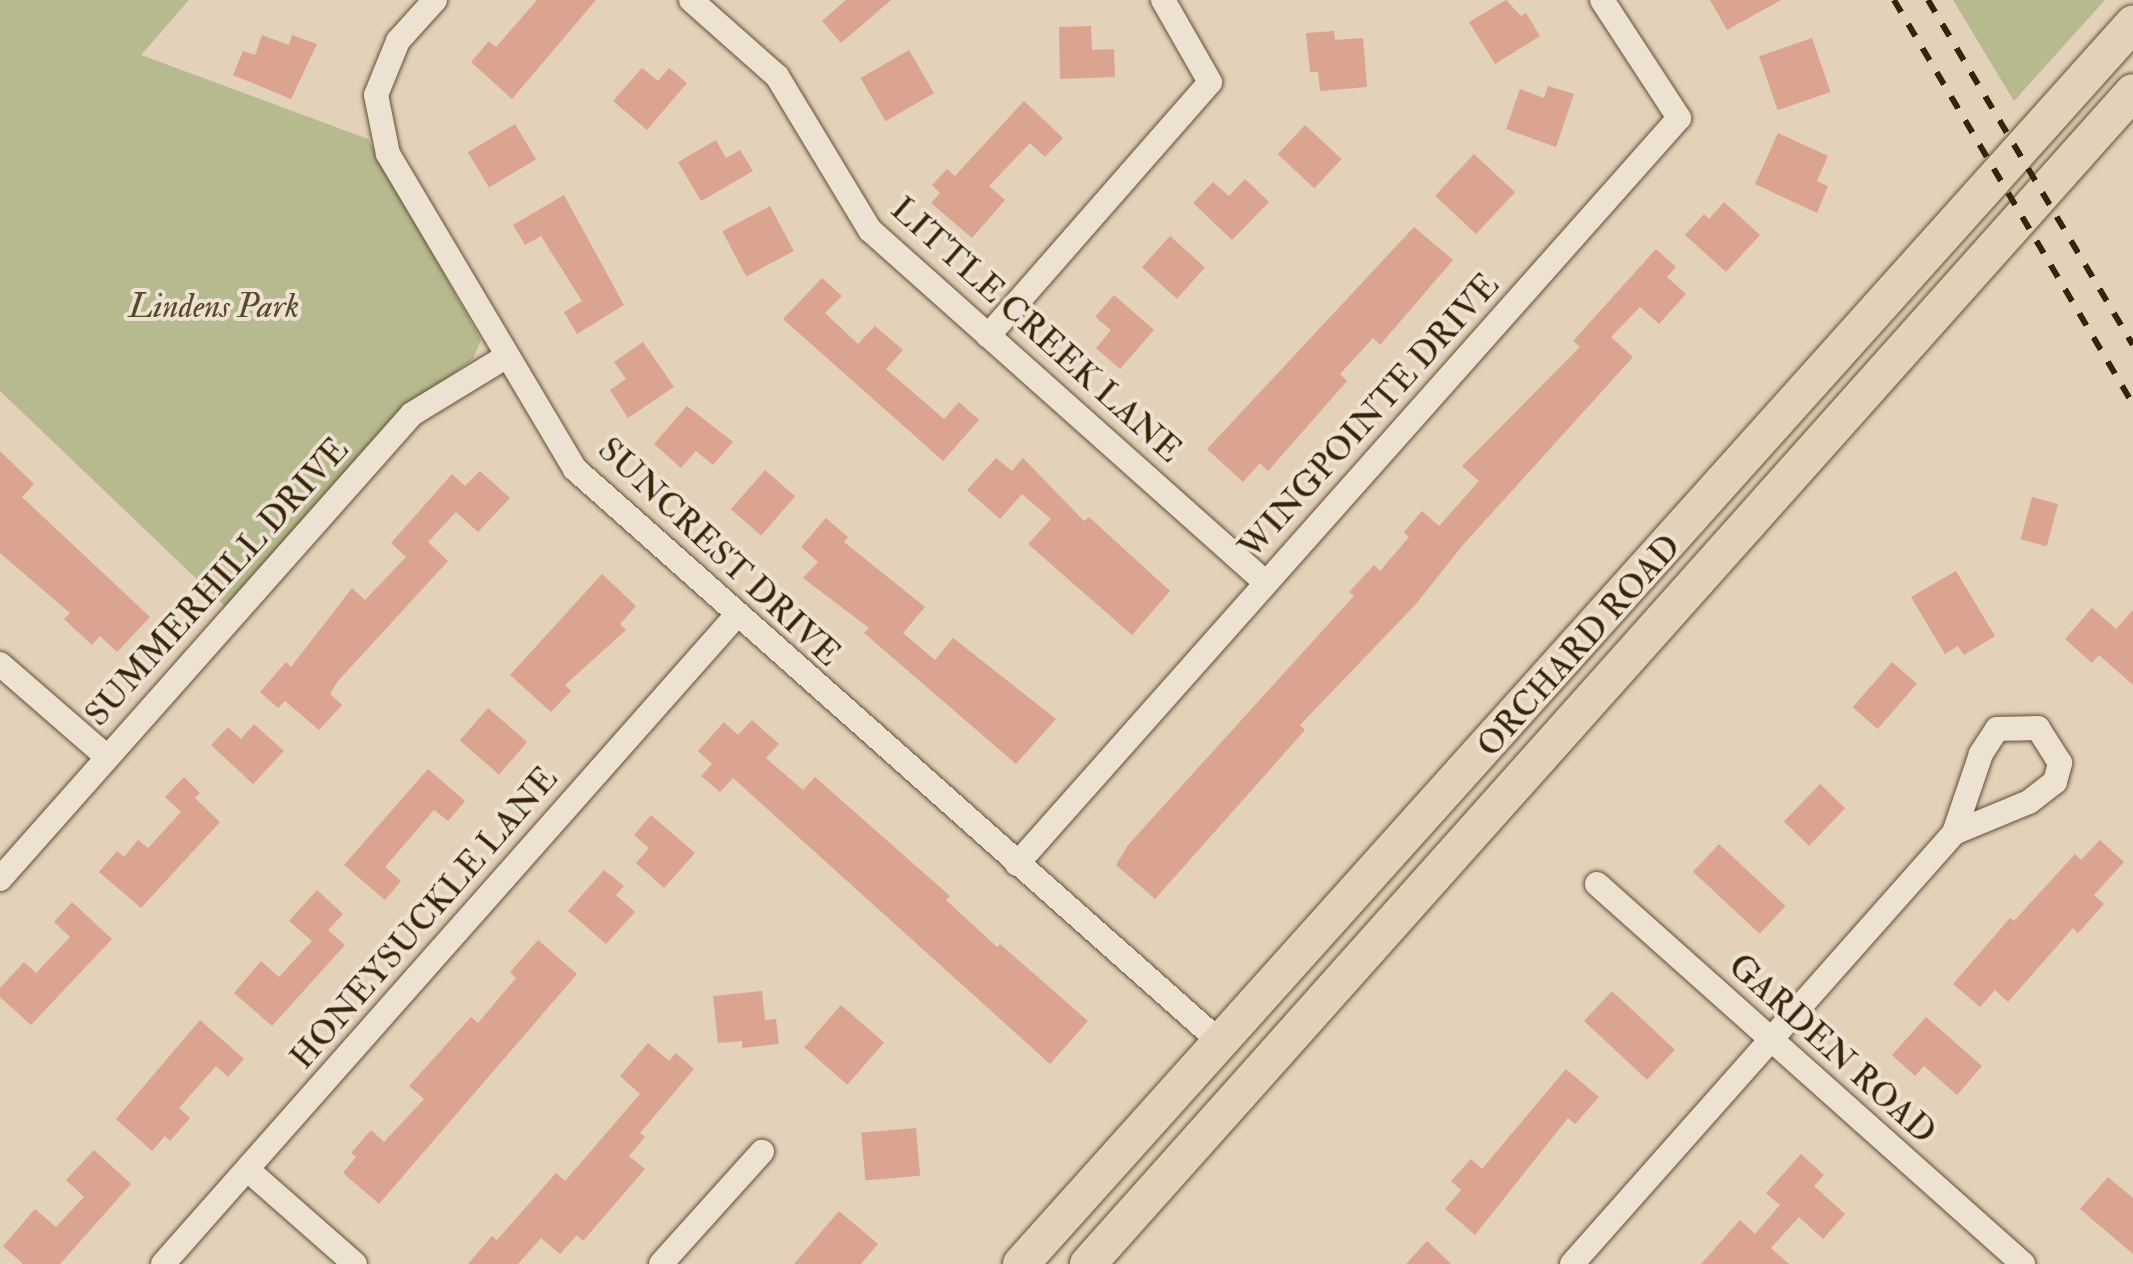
<!DOCTYPE html>
<style>
body{margin:0}
#map{position:relative;width:2133px;height:1264px;overflow:hidden;background:#e3d1b9;font-family:"IM FELL Double Pica",serif}
div>[style]{position:absolute}
.green>*{inset:0;background:#b6ba8e}
.building>*{inset:0;background:#dba491;transform-origin:0 0}
.roads{filter:drop-shadow(0 0 2px #624f34) drop-shadow(0 0 2px #624f34)}
.street>*{height:24px;margin:-12px;padding:0 12px;transform-origin:12px;border-radius:12px;background:#ede1d2}
.primary>*{height:36px;margin:-18px;padding:0 18px;transform-origin:18px;border-radius:18px;background:#e3d1b9}
.rail>*{height:6px;margin-top:-3px;transform-origin:0;background:repeating-linear-gradient(90deg,#372408 0 14px,transparent 0 28px)}
span{translate:-50% -50%;white-space:nowrap;text-align:center;line-height:1.15;-webkit-text-stroke:8px #ede1d2;paint-order:stroke}
.park-label{font-size:34px;color:#574a2a;font-style:italic}
.street-label{font-size:34px;color:#372408}
</style>
<div id="map">
<div class="green">
<i style="clip-path:polygon(0 0,189px 0,141px 55px,368px 139px,481px 340px,473px 359px,401px 412px,227px 608px,0 391px)"></i>
<i style="clip-path:polygon(1953px 0,2105px 0,2014px 101px)"></i>
</div>
<div class="building">
<i style="clip-path:polygon(537px 0,596px 0,512px 99px,471px 62px,489px 41px,496px 47px)"></i>
<i style="clip-path:polygon(846px 0,891px 0,841px 43px,822px 21px)"></i>
<i style="clip-path:polygon(1506px 0,1521px 16px,1526px 13px,1540px 36px,1495px 64px,1469px 22px)"></i>
<i style="clip-path:polygon(1710px 0,1781px 0,1727px 30px)"></i>
<i style="clip-path:polygon(1091px 26px,1092px 50px,1114px 49px,1115px 77px,1060px 79px,1059px 27px)"></i>
<i style="clip-path:polygon(1334px 31px,1335px 40px,1363px 38px,1367px 87px,1320px 91px,1318px 72px,1310px 72px,1306px 33px)"></i>
<i style="clip-path:polygon(262px 35px,289px 45px,292px 35px,317px 44px,291px 99px,233px 75px,243px 51px,255px 55px)"></i>
<i style="left:1812px;top:38px;width:57px;height:56px;rotate:71deg"></i>
<i style="left:909px;top:50px;width:50px;height:56px;rotate:60deg"></i>
<i style="clip-path:polygon(642px 68px,658px 81px,669px 68px,687px 83px,647px 130px,613px 101px)"></i>
<i style="clip-path:polygon(1548px 86px,1574px 94px,1556px 147px,1506px 129px,1520px 89px,1544px 98px)"></i>
<i style="clip-path:polygon(1024px 101px,1063px 138px,1045px 157px,1030px 143px,989px 186px,1005px 200px,972px 238px,931px 203px,940px 193px,932px 185px,947px 169px,955px 176px)"></i>
<i style="left:515px;top:124px;width:41px;height:55px;rotate:59deg"></i>
<i style="left:1305px;top:125px;width:50px;height:40px;rotate:43deg"></i>
<i style="clip-path:polygon(1778px 133px,1828px 156px,1817px 181px,1828px 186px,1817px 213px,1755px 184px)"></i>
<i style="clip-path:polygon(716px 140px,726px 158px,740px 150px,753px 171px,701px 201px,678px 162px)"></i>
<i style="left:1474px;top:154px;width:56px;height:57px;rotate:43deg"></i>
<i style="clip-path:polygon(1245px 179px,1269px 202px,1232px 240px,1193px 203px,1213px 182px,1229px 196px)"></i>
<i style="clip-path:polygon(564px 195px,624px 305px,577px 334px,564px 312px,582px 301px,541px 236px,525px 245px,513px 225px)"></i>
<i style="clip-path:polygon(1724px 202px,1760px 235px,1726px 272px,1685px 235px,1704px 214px,1709px 219px)"></i>
<i style="left:770px;top:206px;width:51px;height:54px;rotate:62deg"></i>
<i style="clip-path:polygon(1414px 227px,1453px 260px,1380px 345px,1373px 338px,1340px 374px,1347px 381px,1268px 471px,1260px 463px,1243px 482px,1207px 449px)"></i>
<i style="left:1170px;top:236px;width:47px;height:42px;rotate:42deg"></i>
<i style="clip-path:polygon(1656px 249px,1676px 267px,1667px 277px,1686px 294px,1659px 324px,1640px 307px,1611px 337px,1633px 357px,1462px 546px,1416px 604px,1300px 725px,1305px 730px,1155px 899px,1116px 865px,1128px 845px,1354px 596px,1349px 592px,1374px 565px,1380px 571px,1409px 537px,1404px 532px,1422px 511px,1439px 526px,1479px 481px,1462px 466px,1580px 347px,1573px 341px)"></i>
<i style="clip-path:polygon(822px 278px,842px 296px,825px 313px,858px 344px,875px 326px,903px 350px,886px 369px,944px 419px,959px 402px,979px 420px,943px 461px,783px 319px)"></i>
<i style="clip-path:polygon(1114px 295px,1154px 330px,1120px 369px,1096px 348px,1111px 330px,1095px 317px)"></i>
<i style="clip-path:polygon(643px 342px,674px 387px,628px 418px,610px 390px,626px 379px,614px 362px)"></i>
<i style="clip-path:polygon(687px 406px,733px 442px,713px 465px,696px 451px,681px 468px,654px 444px)"></i>
<i style="clip-path:polygon(0 451px,34px 484px,22px 497px,150px 617px,117px 652px,100px 636px,92px 645px,64px 619px,70px 613px,0 553px)"></i>
<i style="clip-path:polygon(996px 458px,1012px 471px,1023px 458px,1084px 521px,1089px 517px,1170px 591px,1132px 635px,1028px 544px,1051px 519px,1022px 494px,1000px 519px,967px 490px)"></i>
<i style="left:765px;top:470px;width:40px;height:52px;rotate:41deg"></i>
<i style="clip-path:polygon(480px 471px,510px 498px,478px 532px,456px 512px,428px 542px,448px 561px,338px 681px,330px 694px,342px 705px,319px 730px,285px 701px,278px 708px,260px 692px,286px 662px,291px 667px,352px 588px,365px 600px,406px 557px,391px 543px,452px 474px,465px 486px)"></i>
<i style="left:2032px;top:497px;width:27px;height:44px;rotate:15deg"></i>
<i style="clip-path:polygon(826px 518px,848px 537px,844px 542px,925px 607px,903px 633px,935px 660px,953px 638px,1056px 719px,1016px 764px,864px 633px,869px 628px,803px 578px,818px 562px,801px 547px)"></i>
<i style="clip-path:polygon(1956px 571px,1995px 636px,1964px 655px,1958px 646px,1945px 654px,1911px 597px)"></i>
<i style="clip-path:polygon(602px 574px,636px 606px,620px 624px,626px 630px,565px 685px,571px 691px,551px 712px,510px 675px)"></i>
<i style="clip-path:polygon(2092px 608px,2116px 629px,2133px 610px,2133px 685px,2099px 655px,2092px 663px,2065px 639px)"></i>
<i style="left:1892px;top:662px;width:33px;height:60px;rotate:41deg"></i>
<i style="left:488px;top:708px;width:52px;height:43px;rotate:41deg"></i>
<i style="clip-path:polygon(752px 720px,779px 744px,766px 758px,803px 790px,815px 777px,950px 896px,946px 900px,997px 947px,1000px 944px,1088px 1021px,1050px 1064px,733px 778px,720px 792px,701px 776px,712px 764px,698px 751px,724px 722px,738px 735px)"></i>
<i style="clip-path:polygon(254px 724px,284px 751px,253px 784px,211px 745px,228px 727px,241px 739px)"></i>
<i style="clip-path:polygon(428px 769px,465px 801px,448px 821px,434px 810px,385px 867px,401px 881px,385px 900px,344px 865px)"></i>
<i style="clip-path:polygon(184px 777px,200px 793px,195px 798px,220px 822px,141px 908px,99px 872px,117px 851px,124px 857px,138px 840px,148px 848px,181px 812px,165px 797px)"></i>
<i style="left:1820px;top:784px;width:35px;height:52px;rotate:44deg"></i>
<i style="clip-path:polygon(651px 815px,695px 853px,664px 888px,636px 863px,649px 848px,634px 835px)"></i>
<i style="clip-path:polygon(2100px 840px,2124px 862px,2094px 895px,2104px 904px,2078px 933px,2073px 928px,2008px 1002px,1995px 990px,1980px 1007px,1953px 984px,2010px 918px,2014px 921px,2075px 854px,2081px 860px)"></i>
<i style="left:1719px;top:844px;width:91px;height:38px;rotate:43deg"></i>
<i style="clip-path:polygon(604px 870px,624px 886px,616px 895px,635px 912px,606px 944px,568px 911px)"></i>
<i style="clip-path:polygon(317px 890px,343px 914px,328px 930px,345px 945px,272px 1026px,234px 993px,261px 961px,279px 977px,312px 941px,289px 921px)"></i>
<i style="clip-path:polygon(72px 902px,112px 939px,31px 1025px,0 997px,0 988px,24px 962px,36px 973px,70px 937px,54px 922px)"></i>
<i style="clip-path:polygon(538px 940px,577px 974px,379px 1204px,343px 1173px,356px 1157px,351px 1153px,371px 1130px,384px 1142px,424px 1099px,409px 1086px,471px 1017px,478px 1023px,516px 978px,510px 972px)"></i>
<i style="clip-path:polygon(762px 991px,765px 1020px,776px 1019px,779px 1044px,742px 1048px,742px 1041px,718px 1043px,713px 996px)"></i>
<i style="left:1612px;top:991px;width:86px;height:41px;rotate:43deg"></i>
<i style="left:841px;top:1005px;width:57px;height:56px;rotate:41deg"></i>
<i style="clip-path:polygon(1926px 1017px,1982px 1066px,1957px 1095px,1924px 1066px,1915px 1076px,1892px 1055px)"></i>
<i style="clip-path:polygon(200px 1020px,244px 1059px,228px 1077px,216px 1066px,179px 1108px,190px 1118px,170px 1141px,165px 1136px,152px 1151px,116px 1119px)"></i>
<i style="clip-path:polygon(648px 1043px,669px 1061px,676px 1053px,694px 1069px,640px 1133px,645px 1137px,629px 1156px,645px 1169px,583px 1241px,577px 1235px,560px 1254px,541px 1238px,518px 1264px,468px 1264px,492px 1236px,497px 1240px,556px 1173px,565px 1181px,640px 1094px,620px 1076px)"></i>
<i style="clip-path:polygon(1566px 1069px,1599px 1097px,1575px 1124px,1568px 1118px,1475px 1235px,1445px 1209px,1461px 1190px,1451px 1181px,1471px 1159px,1482px 1169px)"></i>
<i style="left:916px;top:1128px;width:48px;height:55px;rotate:85deg"></i>
<i style="clip-path:polygon(94px 1150px,131px 1184px,60px 1264px,23px 1264px,3px 1246px,35px 1209px,56px 1227px,84px 1197px,66px 1180px)"></i>
<i style="clip-path:polygon(1801px 1154px,1824px 1175px,1814px 1186px,1845px 1214px,1823px 1239px,1799px 1217px,1771px 1248px,1789px 1264px,1701px 1264px,1740px 1220px,1755px 1234px,1780px 1205px,1766px 1193px)"></i>
<i style="clip-path:polygon(2108px 1177px,2133px 1198px,2133px 1254px,2080px 1209px)"></i>
<i style="clip-path:polygon(839px 1211px,878px 1244px,861px 1264px,794px 1264px)"></i>
<i style="clip-path:polygon(1427px 1241px,1451px 1264px,1406px 1264px)"></i>
</div>
<div class="roads">
<div class="street">
<i style="left:435px;top:0;width:55px;rotate:132.1deg"></i>
<i style="left:398px;top:41px;width:58px;rotate:112.2deg"></i>
<i style="left:376px;top:95px;width:60px;rotate:78.5deg"></i>
<i style="left:388px;top:154px;width:366px;rotate:59.3deg"></i>
<i style="left:575px;top:469px;width:864px;rotate:41.62deg"></i>
<i style="left:691px;top:0;width:115px;rotate:41.5deg"></i>
<i style="left:777px;top:76px;width:180px;rotate:58.9deg"></i>
<i style="left:870px;top:230px;width:530px;rotate:41.71deg"></i>
<i style="left:988px;top:336px;width:337px;rotate:-48.8deg"></i>
<i style="left:1210px;top:82px;width:95px;rotate:-119.8deg"></i>
<i style="left:0;top:664px;width:142px;rotate:41deg"></i>
<i style="left:1017px;top:864px;width:997px;rotate:-48.41deg"></i>
<i style="left:1679px;top:118px;width:141px;rotate:-123.1deg"></i>
<i style="left:0;top:879px;width:621px;rotate:-48.46deg"></i>
<i style="left:412px;top:414px;width:111px;rotate:-31.4deg"></i>
<i style="left:1597px;top:884px;width:571px;rotate:41.73deg"></i>
<i style="left:248px;top:1170px;width:142px;rotate:41.3deg"></i>
<i style="left:163px;top:1264px;width:864px;rotate:-48.52deg"></i>
<i style="left:661px;top:1264px;width:151px;rotate:-48deg"></i>
<i style="left:1572px;top:1264px;width:576px;rotate:-48.45deg"></i>
<i style="left:1954px;top:833px;width:81px;rotate:-22.5deg"></i>
<i style="left:2029px;top:802px;width:33px;rotate:-38deg"></i>
<i style="left:2055px;top:782px;width:20px;rotate:-75deg"></i>
<i style="left:2060px;top:763px;width:41px;rotate:-122.2deg"></i>
<i style="left:2038px;top:728px;width:41px;rotate:178.6deg"></i>
<i style="left:1997px;top:729px;width:30px;rotate:123deg"></i>
<i style="left:1981px;top:754px;width:83px;rotate:108.9deg"></i>
</div>
<div class="primary">
<i style="left:1021px;top:1264px;width:1666px;rotate:-48.12deg"></i>
<i style="left:1088px;top:1264px;width:1570px;rotate:-48.28deg"></i>
</div>
</div>
<div class="rail">
<i style="left:1894px;top:0;width:469px;rotate:59.4deg"></i>
<i style="left:1928px;top:0;width:401px;rotate:59.3deg"></i>
</div>
<div class="park-label">
<span style="left:214px;top:307px">Lindens Park</span>
</div>
<div class="street-label">
<span style="left:1036px;top:330px;rotate:42deg">LITTLE CREEK LANE</span>
<span style="left:1369px;top:416px;rotate:-48deg">WINGPOINTE DRIVE</span>
<span style="left:719px;top:552px;rotate:43deg">SUNCREST DRIVE</span>
<span style="left:217px;top:582px;rotate:-48deg">SUMMERHILL DRIVE</span>
<span style="left:1579px;top:646px;rotate:-48deg">ORCHARD ROAD</span>
<span style="left:424px;top:918px;rotate:-49deg">HONEYSUCKLE LANE</span>
<span style="left:1832px;top:1049px;rotate:42deg">GARDEN ROAD</span>
</div>
</div>
